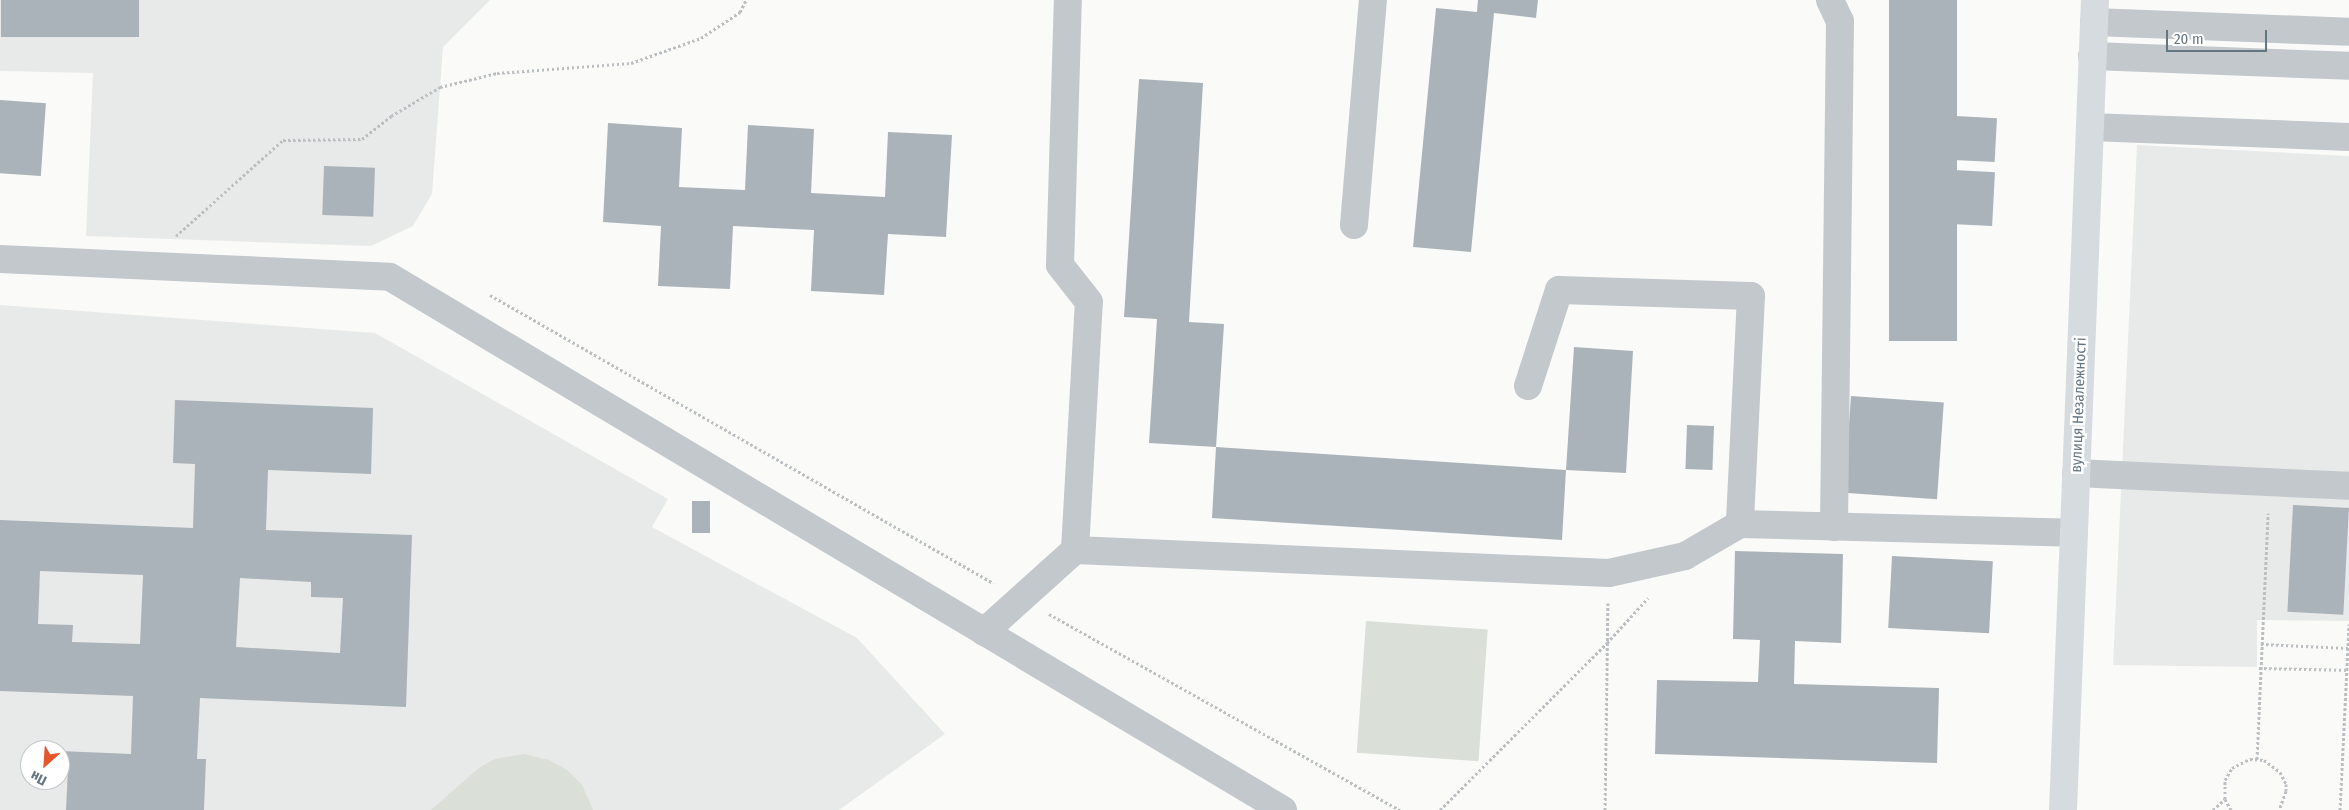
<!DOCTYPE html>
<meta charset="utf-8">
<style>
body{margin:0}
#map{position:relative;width:2349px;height:810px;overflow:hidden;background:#fafaf8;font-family:"Fira Sans Condensed",sans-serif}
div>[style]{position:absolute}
.built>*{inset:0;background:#e8e9e9}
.green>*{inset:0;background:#dadfd7;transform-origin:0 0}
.building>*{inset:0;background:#aab3b9;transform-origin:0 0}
.path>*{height:3px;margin-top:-1.5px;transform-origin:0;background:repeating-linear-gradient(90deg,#bbbfc2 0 2.5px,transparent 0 5px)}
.minor>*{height:28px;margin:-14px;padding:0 14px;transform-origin:14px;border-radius:14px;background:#c3c8cc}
.major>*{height:28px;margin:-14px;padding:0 14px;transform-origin:14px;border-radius:14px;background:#d6dbdf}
span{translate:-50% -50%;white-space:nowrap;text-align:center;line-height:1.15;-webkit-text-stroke:5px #fff;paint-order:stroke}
.street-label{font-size:15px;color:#657683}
.north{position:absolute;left:20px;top:740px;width:50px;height:50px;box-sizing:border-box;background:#fff;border:1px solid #c1c8cd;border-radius:50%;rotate:206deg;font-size:14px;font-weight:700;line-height:20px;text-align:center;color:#657683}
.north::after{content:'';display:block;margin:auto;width:18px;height:22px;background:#e4572e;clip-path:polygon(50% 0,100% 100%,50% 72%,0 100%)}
.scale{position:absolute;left:2166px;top:30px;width:101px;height:22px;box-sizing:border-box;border:2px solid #657683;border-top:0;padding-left:6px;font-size:15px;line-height:18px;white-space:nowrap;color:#657683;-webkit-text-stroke:4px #fff;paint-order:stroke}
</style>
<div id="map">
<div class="built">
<i style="clip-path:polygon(0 0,490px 0,443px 47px,432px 194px,413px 226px,371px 246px,86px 236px,93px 73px,0 71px)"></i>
<i style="clip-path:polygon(2137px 145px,2349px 156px,2349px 621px,2257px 620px,2257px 667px,2113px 665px)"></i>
<i style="clip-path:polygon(evenodd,0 305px,375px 333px,668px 499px,652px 527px,857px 638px,945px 734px,839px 810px,0 810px,0 305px,30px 750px,60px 750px,60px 780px,30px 780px,30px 750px)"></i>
</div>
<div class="green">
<i style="left:1366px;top:621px;width:122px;height:132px;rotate:4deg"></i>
<i style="clip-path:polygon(524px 754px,549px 760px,567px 770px,582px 785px,593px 810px,431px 810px,480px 767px,495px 759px)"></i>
</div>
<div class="building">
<i style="left:1px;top:0;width:138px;height:37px"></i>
<i style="clip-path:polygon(1478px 0,1538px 0,1536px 18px,1494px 13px,1471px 252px,1413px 247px,1436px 8px,1477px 12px)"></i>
<i style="left:1889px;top:0;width:68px;height:341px"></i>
<i style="clip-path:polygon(1139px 79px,1203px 83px,1189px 322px,1224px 324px,1216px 447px,1149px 443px,1157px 319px,1124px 317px)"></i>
<i style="left:0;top:100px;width:46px;height:73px;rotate:4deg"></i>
<i style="left:1956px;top:116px;width:41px;height:44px;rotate:3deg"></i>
<i style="clip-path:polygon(608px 123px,682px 128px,679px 187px,745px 190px,748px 125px,814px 129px,811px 193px,885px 197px,888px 132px,952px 135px,946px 237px,888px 234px,884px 295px,811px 291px,814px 230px,733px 226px,730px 289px,658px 286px,661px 226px,603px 222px)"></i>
<i style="left:324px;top:166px;width:51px;height:49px;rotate:2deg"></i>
<i style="left:1954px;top:170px;width:41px;height:54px;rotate:3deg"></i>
<i style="clip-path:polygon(1574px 347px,1633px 351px,1626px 473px,1566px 470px,1562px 540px,1212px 518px,1216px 447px,1566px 470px)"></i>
<i style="left:1851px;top:396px;width:93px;height:97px;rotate:4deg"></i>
<i style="clip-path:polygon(evenodd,175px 400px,373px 408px,371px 474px,268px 470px,266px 530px,412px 535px,406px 707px,200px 698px,197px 759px,206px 759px,204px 810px,66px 810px,68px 768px,60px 768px,60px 751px,131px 754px,133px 696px,0 691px,0 520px,193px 528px,195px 464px,173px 463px,175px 400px,40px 571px,143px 575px,140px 644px,72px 642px,73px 625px,38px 624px,40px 571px,175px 400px,240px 578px,311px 582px,311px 597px,343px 598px,340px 653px,236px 647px,240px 578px)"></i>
<i style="left:1687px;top:425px;width:27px;height:44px;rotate:2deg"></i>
<i style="left:692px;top:501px;width:18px;height:32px"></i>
<i style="left:2293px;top:505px;width:56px;height:107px;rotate:3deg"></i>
<i style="clip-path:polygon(1735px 551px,1843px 554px,1841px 643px,1795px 641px,1794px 684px,1939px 688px,1937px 763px,1655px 754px,1657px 680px,1758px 682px,1760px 640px,1733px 639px)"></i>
<i style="left:1892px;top:556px;width:101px;height:72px;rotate:3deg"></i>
</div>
<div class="path">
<i style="left:176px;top:236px;width:144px;rotate:-41.9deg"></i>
<i style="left:283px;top:140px;width:79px;rotate:-0.7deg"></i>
<i style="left:362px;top:139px;width:37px;rotate:-38deg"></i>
<i style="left:391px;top:116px;width:57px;rotate:-30.6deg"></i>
<i style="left:440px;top:87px;width:59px;rotate:-13.8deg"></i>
<i style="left:497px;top:73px;width:134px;rotate:-4.3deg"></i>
<i style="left:631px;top:63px;width:74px;rotate:-19.7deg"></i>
<i style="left:701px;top:38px;width:47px;rotate:-33.7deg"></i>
<i style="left:740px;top:12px;width:13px;rotate:-63deg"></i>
<i style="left:490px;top:295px;width:580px;rotate:29.79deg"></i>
<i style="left:1049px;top:614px;width:402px;rotate:29.2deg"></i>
<i style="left:2261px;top:644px;width:87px;rotate:2.6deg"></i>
<i style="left:2259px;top:668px;width:90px;rotate:1.3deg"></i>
<i style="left:2257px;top:759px;width:246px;rotate:-87.4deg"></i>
<i style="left:1440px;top:810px;width:236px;rotate:-45deg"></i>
<i style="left:1607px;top:643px;width:61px;rotate:-47.7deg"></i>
<i style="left:1605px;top:810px;width:207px;rotate:-89.2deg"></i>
<i style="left:2213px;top:810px;width:16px;rotate:-43deg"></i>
<i style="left:2231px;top:810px;width:13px;rotate:-119deg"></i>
<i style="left:2225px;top:799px;width:19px;rotate:-90deg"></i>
<i style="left:2225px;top:780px;width:14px;rotate:-60deg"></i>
<i style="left:2232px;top:768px;width:20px;rotate:-27deg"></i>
<i style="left:2250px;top:759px;width:14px;rotate:4deg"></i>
<i style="left:2264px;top:760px;width:20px;rotate:37deg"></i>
<i style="left:2280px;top:772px;width:13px;rotate:63deg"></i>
<i style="left:2286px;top:784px;width:7px;rotate:90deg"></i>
<i style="left:2286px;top:791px;width:20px;rotate:110deg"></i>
<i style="left:2340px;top:810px;width:186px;rotate:-87.2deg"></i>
</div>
<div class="minor">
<i style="left:1830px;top:0;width:23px;rotate:65deg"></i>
<i style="left:1840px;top:21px;width:506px;rotate:90.68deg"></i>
<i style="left:2094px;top:22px;width:255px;rotate:2.2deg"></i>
<i style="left:2092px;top:56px;width:257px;rotate:2.2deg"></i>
<i style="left:2090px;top:127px;width:259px;rotate:2.2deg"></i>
<i style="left:1354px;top:225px;width:226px;rotate:-85.2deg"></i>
<i style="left:0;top:259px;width:390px;rotate:2.6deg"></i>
<i style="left:390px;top:277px;width:1040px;rotate:30.83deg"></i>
<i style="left:1528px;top:386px;width:101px;rotate:-72.1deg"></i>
<i style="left:1559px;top:290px;width:192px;rotate:1.8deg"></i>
<i style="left:1751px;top:296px;width:228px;rotate:92.8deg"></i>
<i style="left:2076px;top:473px;width:273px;rotate:2.7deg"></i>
<i style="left:1075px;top:550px;width:534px;rotate:2.47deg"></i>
<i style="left:1609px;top:573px;width:78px;rotate:-12.6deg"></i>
<i style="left:1685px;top:556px;width:64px;rotate:-30.2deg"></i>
<i style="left:1740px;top:524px;width:334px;rotate:1.5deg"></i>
<i style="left:984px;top:632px;width:122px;rotate:-42deg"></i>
<i style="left:1075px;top:550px;width:248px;rotate:-86.8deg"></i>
<i style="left:1089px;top:302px;width:47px;rotate:-128.1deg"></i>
<i style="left:1060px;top:265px;width:265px;rotate:-88.3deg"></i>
</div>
<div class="major">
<i style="left:2063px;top:810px;width:811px;rotate:-87.74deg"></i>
</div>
<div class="street-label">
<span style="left:2079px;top:405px;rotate:-88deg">вулиця Незалежності</span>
</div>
<div class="north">Пн</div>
<div class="scale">20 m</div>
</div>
